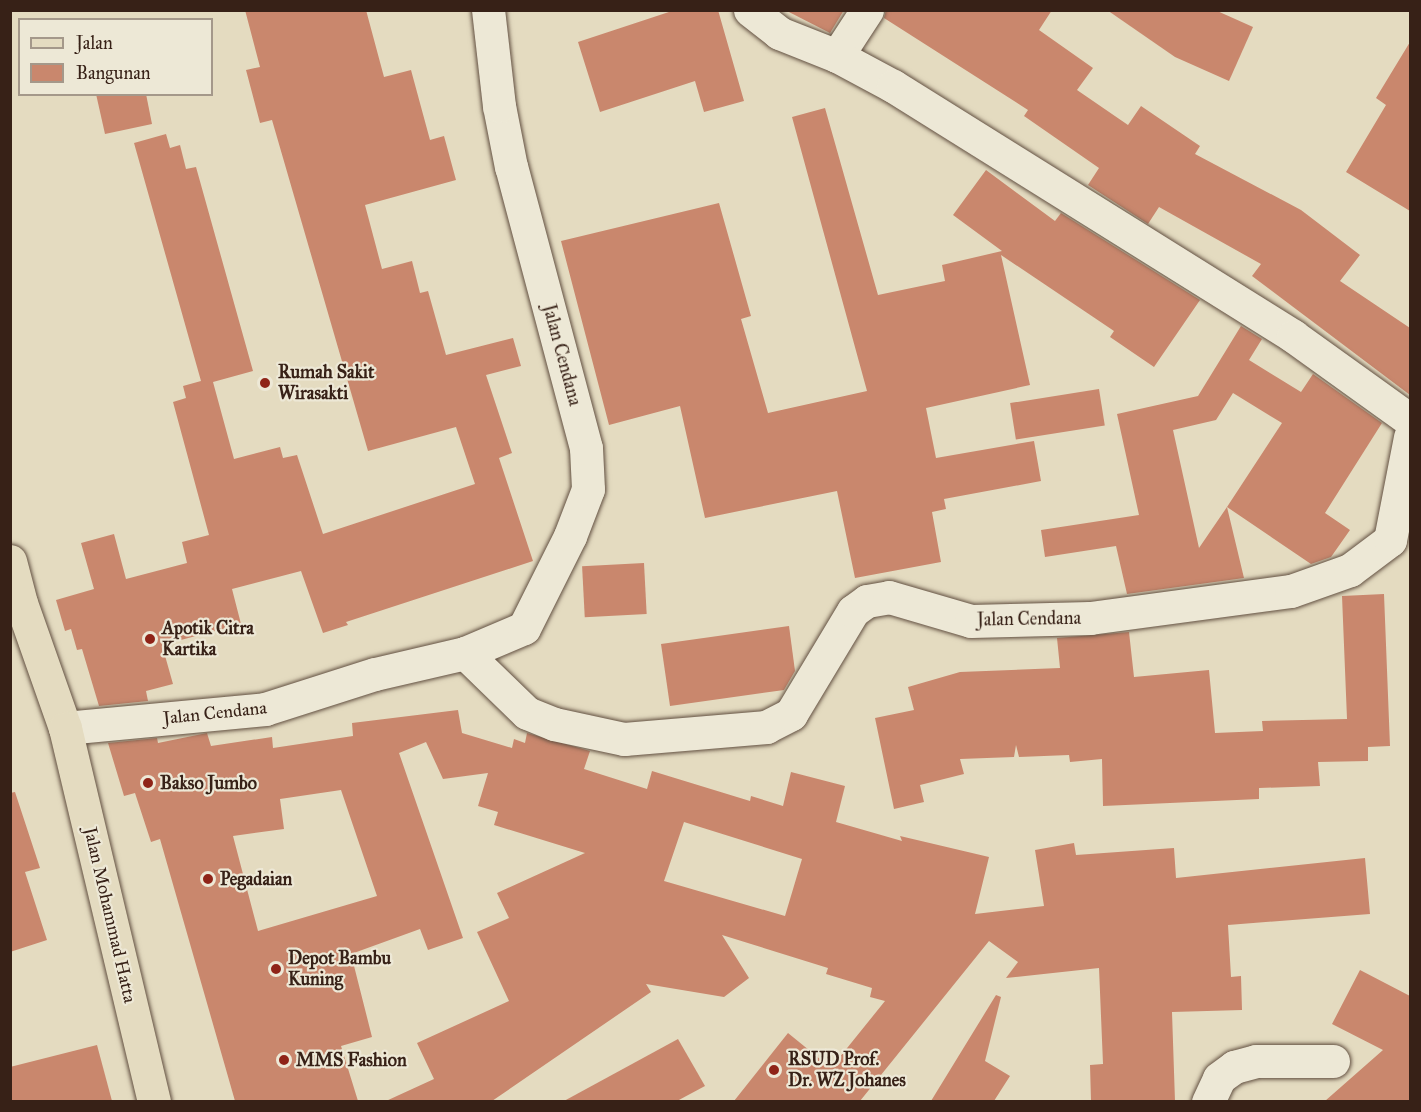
<!DOCTYPE html>
<style>
body{margin:0}
#map{position:relative;width:1421px;height:1112px;overflow:hidden;background:#e4dbc0;font-family:"IM FELL Great Primer",serif}
div>[style]{position:absolute}
.building>*{inset:0;background:#c9876d;transform-origin:0 0}
.roads{filter:drop-shadow(0 0 2px #625041) drop-shadow(0 0 2px #625041)}
.minor>*{height:33px;margin:-16.5px;padding:0 16.5px;transform-origin:16.5px;border-radius:16.5px;background:#ede8d6}
.primary>*{height:33px;margin:-16.5px;padding:0 16.5px;transform-origin:16.5px;border-radius:16.5px;background:#e4dbc0}
.dots>*{width:16px;height:16px;translate:-50% -50%;box-sizing:border-box;border:3px solid #ede8d6;border-radius:50%}
span{translate:-50% -50%;white-space:nowrap;text-align:center;line-height:1.15;-webkit-text-stroke:4.5px #ede8d6;paint-order:stroke}
.street-label{font-size:18px;color:#372117}
.poi-label{font-size:18px;color:#372117;font-weight:700}
.left{translate:0 -50%;text-align:left}
.frame{position:absolute;inset:0;border:12px solid #372117;pointer-events:none}
.legend{position:absolute;left:18px;top:18px;width:195px;height:78px;box-sizing:border-box;background:#ede8d6;border:2px solid #a4988a;margin:0;padding:8px 10px;list-style:none;font-size:18px;color:#372117}
.legend li{display:flex;align-items:center;gap:12px;height:30px}
.legend b{width:30px;border:2px solid #a4988a}
</style>
<div id="map">
<div class="building">
<i style="clip-path:polygon(245px 10px,366px 10px,384px 77px,411px 70px,430px 140px,444px 136px,456px 180px,365px 205px,382px 269px,412px 261px,420px 293px,428px 291px,446px 355px,513px 338px,521px 366px,486px 375px,512px 453px,499px 458px,533px 561px,346px 622px,348px 625px,323px 633px,301px 571px,232px 589px,241px 624px,162px 645px,173px 684px,146px 691px,148px 701px,99px 706px,82px 649px,77px 650px,71px 629px,65px 631px,56px 600px,94px 589px,81px 543px,114px 534px,126px 579px,187px 563px,182px 542px,209px 535px,173px 402px,186px 398px,183px 386px,201px 381px,134px 143px,166px 134px,170px 148px,180px 145px,186px 169px,196px 167px,253px 371px,213px 382px,234px 459px,280px 447px,283px 458px,297px 455px,323px 534px,475px 484px,456px 427px,368px 451px,272px 120px,260px 123px,246px 70px,260px 67px)"></i>
<i style="clip-path:polygon(675px 10px,718px 10px,744px 101px,704px 112px,695px 81px,600px 112px,578px 42px)"></i>
<i style="clip-path:polygon(785px 10px,844px 10px,830px 33px)"></i>
<i style="clip-path:polygon(886px 10px,1052px 10px,1039px 30px,1093px 68px,1077px 90px,1128px 125px,1141px 106px,1200px 146px,1195px 154px,1301px 210px,1360px 255px,1340px 281px,1410px 328px,1410px 395px,1252px 276px,1261px 264px,1159px 207px,1148px 224px,1088px 185px,1099px 168px,1024px 116px,1028px 110px,884px 18px)"></i>
<i style="clip-path:polygon(1107px 10px,1215px 10px,1253px 27px,1229px 81px,1175px 57px)"></i>
<i style="clip-path:polygon(1410px 42px,1410px 211px,1346px 172px,1386px 105px,1376px 98px)"></i>
<i style="clip-path:polygon(96px 94px,146px 94px,152px 124px,105px 134px)"></i>
<i style="clip-path:polygon(825px 108px,878px 295px,945px 281px,942px 265px,1002px 251px,953px 215px,986px 170px,1055px 221px,1061px 213px,1200px 300px,1154px 367px,1110px 337px,1114px 331px,1001px 255px,1030px 385px,926px 408px,936px 458px,1034px 441px,1041px 481px,944px 499px,946px 509px,932px 512px,941px 562px,855px 578px,837px 491px,705px 518px,680px 406px,609px 425px,561px 241px,719px 203px,751px 316px,741px 319px,768px 413px,867px 391px,792px 117px)"></i>
<i style="clip-path:polygon(1241px 326px,1262px 339px,1249px 360px,1301px 392px,1313px 374px,1382px 423px,1325px 513px,1350px 530px,1331px 557px,1311px 564px,1227px 507px,1282px 423px,1233px 393px,1216px 420px,1173px 430px,1199px 548px,1227px 507px,1244px 578px,1127px 594px,1116px 546px,1045px 557px,1041px 530px,1139px 515px,1117px 414px,1198px 396px)"></i>
<i style="left:1099px;top:389px;width:37px;height:90px;rotate:81deg"></i>
<i style="left:644px;top:563px;width:51px;height:62px;rotate:87deg"></i>
<i style="clip-path:polygon(1384px 594px,1390px 746px,1368px 747px,1368px 761px,1318px 762px,1320px 786px,1259px 788px,1259px 799px,1103px 806px,1102px 759px,1070px 762px,1069px 755px,1019px 757px,1016px 745px,1014px 757px,960px 759px,964px 774px,920px 785px,924px 802px,894px 809px,875px 718px,914px 710px,908px 687px,960px 672px,1060px 668px,1057px 638px,1129px 632px,1134px 677px,1209px 670px,1215px 733px,1263px 731px,1262px 721px,1347px 719px,1342px 596px)"></i>
<i style="clip-path:polygon(789px 626px,795px 671px,784px 690px,670px 706px,661px 644px)"></i>
<i style="clip-path:polygon(evenodd,458px 710px,462px 733px,512px 748px,514px 739px,525px 743px,527px 733px,590px 751px,584px 769px,647px 789px,652px 771px,750px 801px,751px 796px,783px 806px,791px 772px,845px 786px,836px 822px,902px 841px,900px 836px,989px 857px,975px 914px,1044px 906px,1035px 850px,1074px 843px,1076px 855px,1174px 848px,1176px 878px,1365px 858px,1370px 914px,1228px 925px,1231px 977px,1241px 976px,1242px 1010px,1172px 1012px,1175px 1101px,1091px 1101px,1090px 1065px,1103px 1064px,1099px 968px,1006px 978px,1018px 962px,989px 941px,860px 1101px,734px 1101px,788px 1033px,831px 1068px,885px 1001px,870px 997px,872px 988px,826px 974px,828px 968px,722px 935px,749px 978px,724px 997px,646px 984px,651px 992px,492px 1101px,386px 1101px,434px 1079px,417px 1043px,509px 1001px,477px 932px,509px 918px,497px 893px,585px 853px,494px 825px,498px 812px,478px 806px,488px 773px,443px 779px,426px 742px,399px 753px,463px 938px,428px 950px,420px 929px,351px 954px,372px 1037px,341px 1046px,358px 1101px,235px 1101px,160px 839px,151px 842px,135px 793px,124px 796px,108px 743px,157px 738px,158px 743px,207px 733px,211px 746px,272px 737px,273px 748px,353px 736px,352px 723px,458px 710px,341px 790px,377px 896px,258px 931px,233px 836px,284px 829px,280px 799px,341px 790px,458px 710px,684px 822px,802px 859px,785px 916px,664px 881px,684px 822px)"></i>
<i style="clip-path:polygon(15px 792px,40px 868px,25px 872px,47px 940px,10px 952px,10px 793px)"></i>
<i style="clip-path:polygon(1360px 970px,1410px 996px,1410px 1101px,1325px 1101px,1383px 1050px,1332px 1024px)"></i>
<i style="clip-path:polygon(996px 995px,1001px 997px,985px 1061px,1010px 1076px,994px 1101px,931px 1101px)"></i>
<i style="clip-path:polygon(678px 1039px,705px 1086px,677px 1101px,564px 1101px)"></i>
<i style="clip-path:polygon(97px 1045px,112px 1101px,10px 1101px,10px 1067px)"></i>
</div>
<div class="roads">
<div class="minor">
<i style="left:750px;top:10px;width:37px;rotate:38deg"></i>
<i style="left:779px;top:33px;width:62px;rotate:21.6deg"></i>
<i style="left:867px;top:10px;width:55px;rotate:123.1deg"></i>
<i style="left:837px;top:56px;width:64px;rotate:28.2deg"></i>
<i style="left:893px;top:86px;width:472px;rotate:32deg"></i>
<i style="left:1293px;top:336px;width:144px;rotate:35.7deg"></i>
<i style="left:465px;top:653px;width:86px;rotate:44.1deg"></i>
<i style="left:527px;top:713px;width:29px;rotate:22deg"></i>
<i style="left:554px;top:724px;width:72px;rotate:12.1deg"></i>
<i style="left:624px;top:739px;width:143px;rotate:-4.8deg"></i>
<i style="left:766px;top:727px;width:28px;rotate:-27deg"></i>
<i style="left:791px;top:714px;width:120px;rotate:-59deg"></i>
<i style="left:853px;top:611px;width:17px;rotate:-36deg"></i>
<i style="left:867px;top:601px;width:22px;rotate:-10deg"></i>
<i style="left:889px;top:597px;width:85px;rotate:16.3deg"></i>
<i style="left:971px;top:621px;width:119px;rotate:-1.4deg"></i>
<i style="left:1090px;top:618px;width:203px;rotate:-7.7deg"></i>
<i style="left:1291px;top:591px;width:63px;rotate:-19.6deg"></i>
<i style="left:1350px;top:570px;width:50px;rotate:-36.9deg"></i>
<i style="left:1390px;top:540px;width:105px;rotate:-79deg"></i>
<i style="left:65px;top:728px;width:201px;rotate:-5.4deg"></i>
<i style="left:265px;top:709px;width:115px;rotate:-17.7deg"></i>
<i style="left:375px;top:674px;width:92px;rotate:-13.1deg"></i>
<i style="left:465px;top:653px;width:64px;rotate:-23deg"></i>
<i style="left:524px;top:628px;width:103px;rotate:-63.4deg"></i>
<i style="left:570px;top:536px;width:50px;rotate:-69deg"></i>
<i style="left:588px;top:489px;width:41px;rotate:-92.8deg"></i>
<i style="left:586px;top:448px;width:291px;rotate:-104.9deg"></i>
<i style="left:511px;top:167px;width:62px;rotate:-101.1deg"></i>
<i style="left:499px;top:106px;width:97px;rotate:-96.5deg"></i>
<i style="left:1208px;top:1102px;width:26px;rotate:-65deg"></i>
<i style="left:1219px;top:1078px;width:19px;rotate:-36deg"></i>
<i style="left:1234px;top:1067px;width:23px;rotate:-15deg"></i>
<i style="left:1256px;top:1061px;width:77px"></i>
</div>
<div class="primary">
<i style="left:10px;top:561px;width:43px;rotate:75.3deg"></i>
<i style="left:21px;top:603px;width:133px;rotate:70.6deg"></i>
<i style="left:65px;top:728px;width:384px;rotate:76.6deg"></i>
</div>
</div>
<div class="dots">
<i style="left:265px;top:383px;background:#8f2418"></i>
<i style="left:150px;top:639px;background:#8f2418"></i>
<i style="left:148px;top:783px;background:#8f2418"></i>
<i style="left:208px;top:879px;background:#8f2418"></i>
<i style="left:276px;top:969px;background:#8f2418"></i>
<i style="left:284px;top:1060px;background:#8f2418"></i>
<i style="left:774px;top:1070px;background:#8f2418"></i>
</div>
<div class="street-label">
<span style="left:562px;top:355px;rotate:75deg">Jalan Cendana</span>
<span style="left:1029px;top:619px;rotate:-1deg">Jalan Cendana</span>
<span style="left:215px;top:713px;rotate:-6deg">Jalan Cendana</span>
<span style="left:110px;top:915px;rotate:77deg">Jalan Mohammad Hatta</span>
</div>
<div class="poi-label">
<span class="left" style="left:278px;top:383px">Rumah Sakit<br>Wirasakti</span>
<span class="left" style="left:162px;top:639px">Apotik Citra<br>Kartika</span>
<span class="left" style="left:160px;top:783px">Bakso Jumbo</span>
<span class="left" style="left:220px;top:879px">Pegadaian</span>
<span class="left" style="left:288px;top:969px">Depot Bambu<br>Kuning</span>
<span class="left" style="left:296px;top:1060px">MMS Fashion</span>
<span class="left" style="left:788px;top:1070px">RSUD Prof.<br>Dr. WZ Johanes</span>
</div>
<div class="frame"></div>
<ul class="legend">
<li><b style="height:8px;background:#e4dbc0"></b>Jalan</li>
<li><b style="height:16px;background:#c9876d"></b>Bangunan</li>
</ul>
</div>
